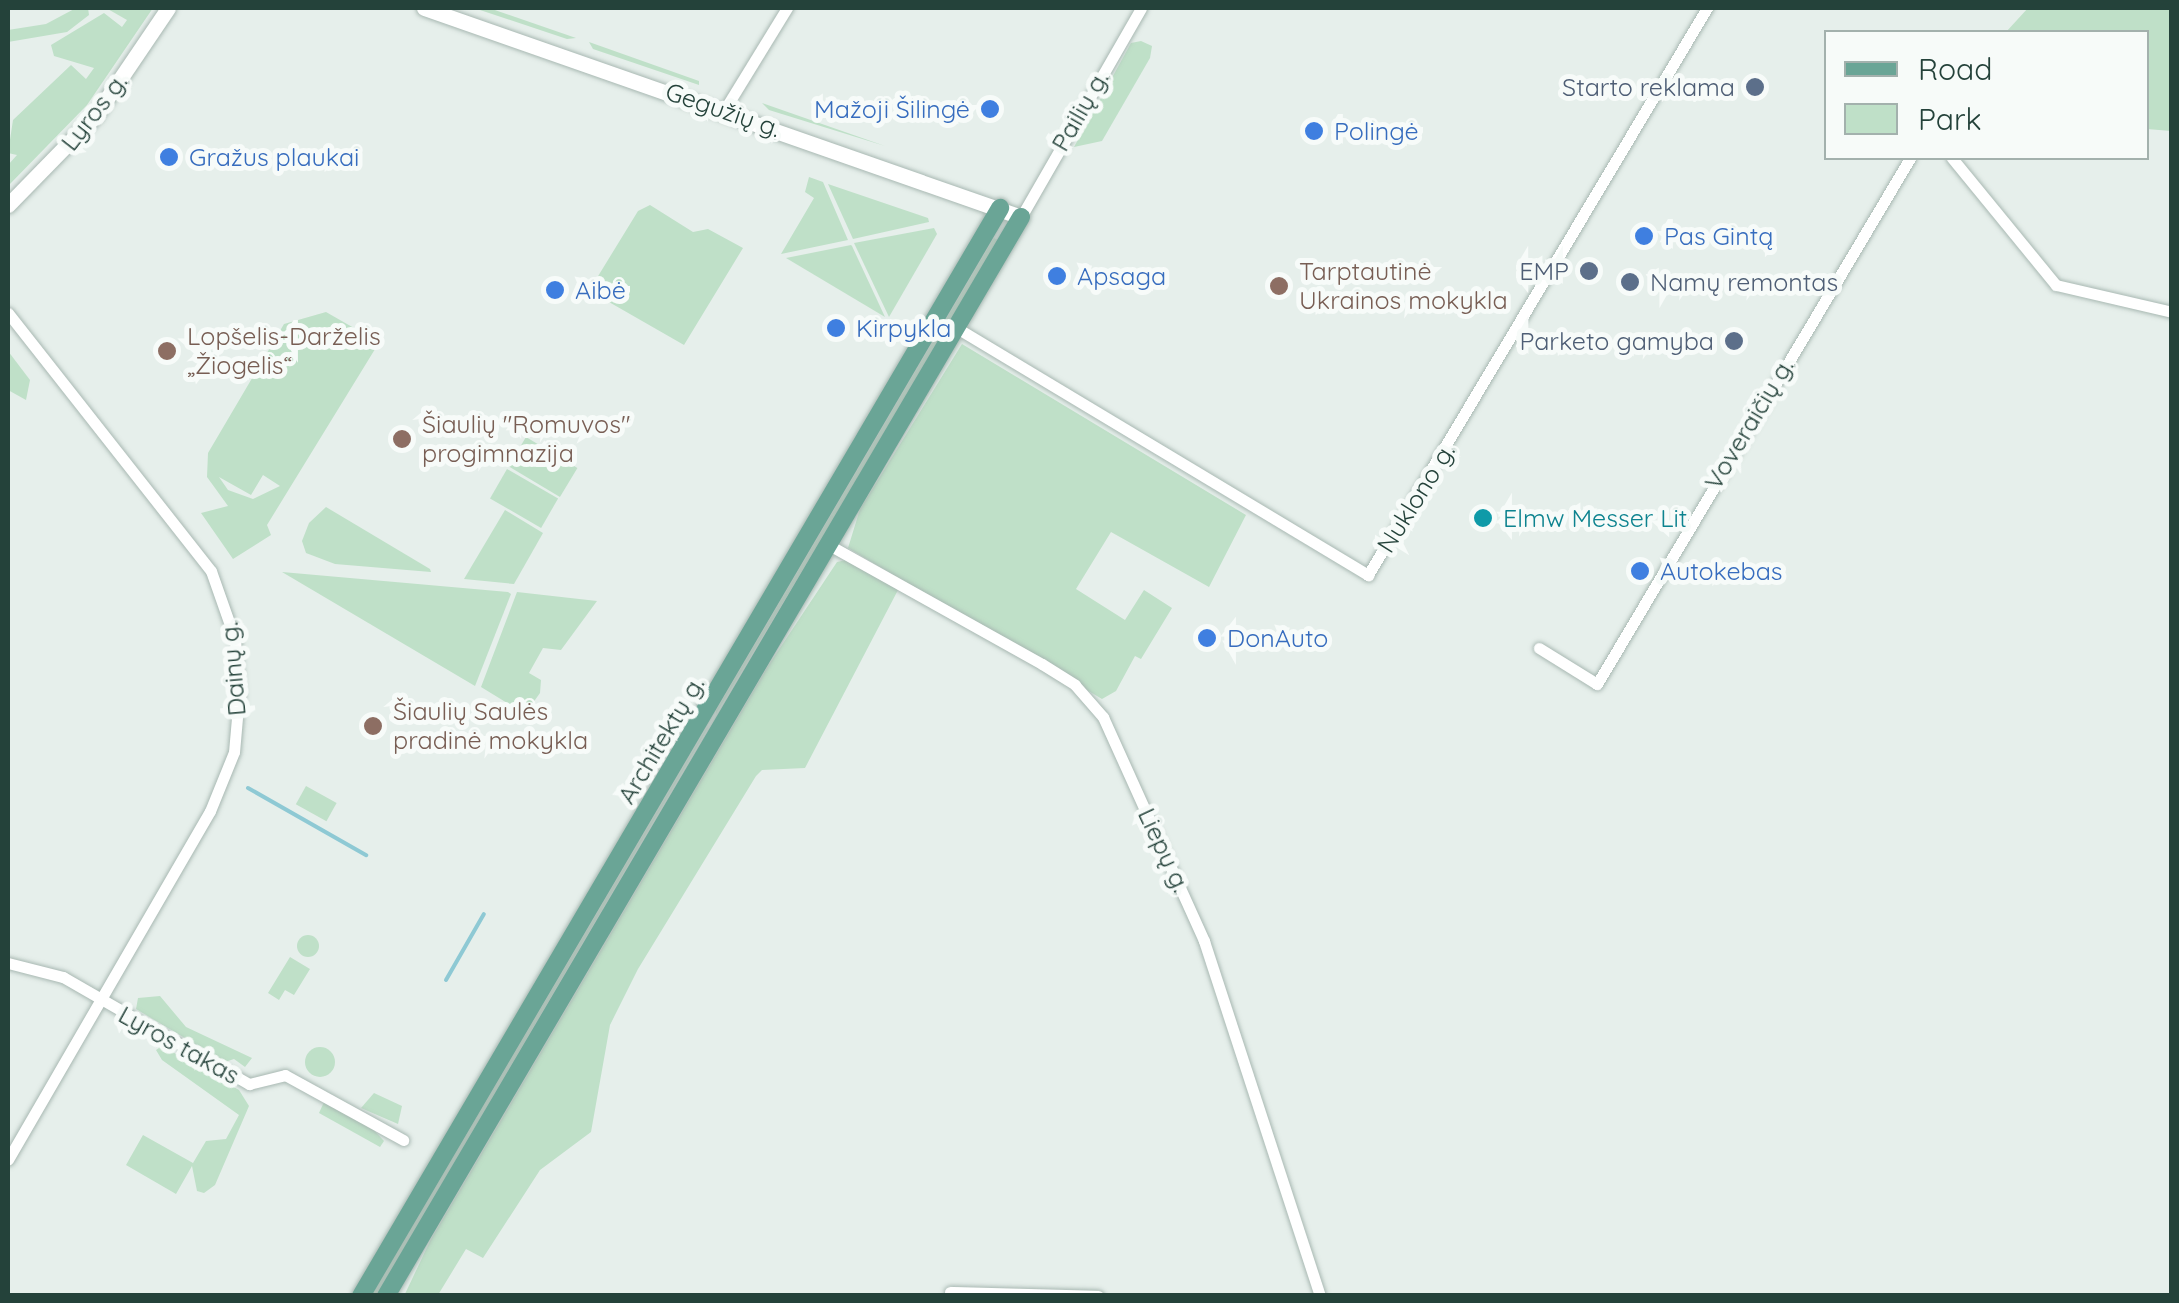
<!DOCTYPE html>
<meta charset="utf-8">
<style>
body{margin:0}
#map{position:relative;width:2179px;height:1303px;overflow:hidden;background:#e6efeb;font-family:Quicksand,sans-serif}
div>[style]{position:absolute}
.green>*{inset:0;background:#bfe0c8;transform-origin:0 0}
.round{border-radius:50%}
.stream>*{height:4px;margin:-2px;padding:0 2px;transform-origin:2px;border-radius:2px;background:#8ec9d4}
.roads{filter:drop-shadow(0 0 2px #a8b8b2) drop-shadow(0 0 2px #a8b8b2)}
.street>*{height:11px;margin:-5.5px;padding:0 5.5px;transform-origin:5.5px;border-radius:5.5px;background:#fff}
.secondary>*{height:15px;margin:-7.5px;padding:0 7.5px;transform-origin:7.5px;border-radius:7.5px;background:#fff}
.primary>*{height:18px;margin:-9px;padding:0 9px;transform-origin:9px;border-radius:9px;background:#6aa596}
.dots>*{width:28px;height:28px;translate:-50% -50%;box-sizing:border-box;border:5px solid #f7fbf9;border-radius:50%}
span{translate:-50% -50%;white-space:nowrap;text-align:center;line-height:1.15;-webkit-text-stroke:10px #f7fbf9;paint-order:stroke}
.service-label{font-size:25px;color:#4e5e75}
.right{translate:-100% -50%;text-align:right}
.left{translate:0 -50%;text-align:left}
.shop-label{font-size:25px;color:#366cbe}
.street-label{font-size:25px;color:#24423a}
.education-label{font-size:25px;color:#785e54}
.culture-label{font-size:25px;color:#0d838f}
.frame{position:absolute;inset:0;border:10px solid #24423a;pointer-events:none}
.legend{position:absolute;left:1824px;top:30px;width:325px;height:130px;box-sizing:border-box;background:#f7fbf9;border:2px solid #a3b1ad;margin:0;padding:12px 18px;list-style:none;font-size:30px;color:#24423a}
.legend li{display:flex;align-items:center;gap:20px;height:50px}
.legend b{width:50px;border:2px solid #a3b1ad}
</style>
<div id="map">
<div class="green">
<i style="clip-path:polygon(76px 8px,88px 8px,89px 15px,67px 32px,8px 42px,8px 30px,46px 24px)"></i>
<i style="clip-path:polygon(106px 8px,153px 8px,87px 105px,8px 186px,8px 165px,17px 155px,8px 153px,13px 120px,71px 65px,86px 79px,94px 68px,54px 56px,51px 45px,104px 13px,122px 27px,127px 20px)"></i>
<i style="clip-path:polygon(474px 8px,489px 8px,576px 38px,567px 39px)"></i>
<i style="clip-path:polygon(2028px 8px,2171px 8px,2171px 131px,2147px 129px,2146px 32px,2006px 32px)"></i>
<i style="clip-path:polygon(1141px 41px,1152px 46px,1150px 58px,1102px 141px,1074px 147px,1131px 43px)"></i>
<i style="clip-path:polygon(589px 42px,699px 81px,699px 85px,593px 49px)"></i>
<i style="clip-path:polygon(762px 103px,885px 146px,769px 110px)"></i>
<i style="clip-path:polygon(809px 177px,823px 182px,848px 240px,781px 254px,814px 198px,805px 192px)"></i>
<i style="clip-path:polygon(828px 184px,928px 218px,929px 222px,853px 239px)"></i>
<i style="clip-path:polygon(650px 205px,693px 232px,708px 229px,743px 248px,684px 345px,595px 294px,592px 286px,638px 211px)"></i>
<i style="clip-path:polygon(934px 228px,937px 234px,889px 317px,854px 243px)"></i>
<i style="clip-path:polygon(994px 238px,1000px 241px,716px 714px,716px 711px)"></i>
<i style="clip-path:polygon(851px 245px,852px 246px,885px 317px,786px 258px)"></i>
<i style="clip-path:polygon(evenodd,326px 312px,354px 328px,362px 349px,371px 335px,380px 341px,267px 525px,271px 535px,233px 559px,201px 513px,228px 506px,207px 477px,208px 453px,284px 324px,326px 312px,263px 475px,280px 486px,253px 499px,228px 490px,219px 477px,251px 495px,263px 475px)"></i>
<i style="clip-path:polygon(962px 344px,1246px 515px,1209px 587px,1111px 532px,1076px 589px,1125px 620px,1144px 590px,1172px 608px,1141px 659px,1135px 656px,1116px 691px,1102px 699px,848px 548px,860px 509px)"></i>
<i style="clip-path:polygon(8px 351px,30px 380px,26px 400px,8px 390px)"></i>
<i style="left:526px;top:437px;width:60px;height:34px;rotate:31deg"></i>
<i style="left:507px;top:469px;width:59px;height:34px;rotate:30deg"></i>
<i style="clip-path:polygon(326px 507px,430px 569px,431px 572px,335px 564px,306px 553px,302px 541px,309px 523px)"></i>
<i style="clip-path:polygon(505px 510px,543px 533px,514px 584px,464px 579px)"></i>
<i style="clip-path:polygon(846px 560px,898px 590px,805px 768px,762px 770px,756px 776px,638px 969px,610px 1025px,591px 1132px,540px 1170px,483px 1258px,466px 1249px,438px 1295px,404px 1296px,431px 1239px,768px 666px,837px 562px)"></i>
<i style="clip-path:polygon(282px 572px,508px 592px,511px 594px,475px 686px)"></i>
<i style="clip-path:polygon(517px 592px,597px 601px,561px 650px,543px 648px,529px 673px,541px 680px,540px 693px,525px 714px,481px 687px)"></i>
<i style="clip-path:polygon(709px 726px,377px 1295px,371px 1296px,706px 729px)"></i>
<i style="left:306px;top:786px;width:35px;height:21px;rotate:29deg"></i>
<i class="round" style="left:297px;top:935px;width:22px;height:22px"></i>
<i style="clip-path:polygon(290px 957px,310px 969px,294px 995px,285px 990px,279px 1000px,268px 993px)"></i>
<i style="clip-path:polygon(160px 996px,186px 1027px,252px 1058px,245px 1067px,234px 1059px,225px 1062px,136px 1009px,138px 998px)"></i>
<i style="clip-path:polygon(162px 1046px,239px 1090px,249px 1106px,215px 1185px,204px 1193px,197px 1191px,192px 1166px,176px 1194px,126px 1165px,143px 1135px,193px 1163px,206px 1141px,226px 1139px,239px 1115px,162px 1060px,156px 1050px)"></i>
<i class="round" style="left:305px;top:1047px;width:30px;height:30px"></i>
<i style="clip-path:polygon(374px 1093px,402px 1106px,398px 1124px,361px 1108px)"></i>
<i style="clip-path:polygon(325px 1100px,371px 1127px,384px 1141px,380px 1147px,319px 1113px)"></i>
</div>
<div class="stream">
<i style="left:248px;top:788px;width:136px;rotate:29.6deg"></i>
<i style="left:446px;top:980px;width:76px;rotate:-60.1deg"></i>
</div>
<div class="roads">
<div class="street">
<i style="left:725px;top:109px;width:119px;rotate:-58.5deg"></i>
<i style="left:1952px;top:158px;width:164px;rotate:50.7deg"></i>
<i style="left:2056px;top:285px;width:119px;rotate:13.1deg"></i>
<i style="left:1021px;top:217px;width:241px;rotate:-60.1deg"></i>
<i style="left:8px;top:313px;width:328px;rotate:51.8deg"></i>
<i style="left:211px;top:571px;width:72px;rotate:70.6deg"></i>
<i style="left:235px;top:639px;width:56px;rotate:85.9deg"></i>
<i style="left:239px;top:695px;width:57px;rotate:95deg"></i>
<i style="left:234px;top:752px;width:64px;rotate:112.1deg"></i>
<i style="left:210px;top:811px;width:403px;rotate:120.1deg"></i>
<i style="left:957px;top:328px;width:480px;rotate:31deg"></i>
<i style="left:1368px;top:575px;width:661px;rotate:-59.13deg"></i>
<i style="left:829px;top:545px;width:244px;rotate:29.2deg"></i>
<i style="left:1042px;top:664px;width:39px;rotate:32deg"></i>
<i style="left:1075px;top:685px;width:43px;rotate:48.8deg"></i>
<i style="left:1103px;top:717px;width:246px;rotate:65.7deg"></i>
<i style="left:1204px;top:941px;width:373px;rotate:71.9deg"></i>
<i style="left:1539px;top:648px;width:68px;rotate:31.8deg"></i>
<i style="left:1597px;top:684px;width:612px;rotate:-59.24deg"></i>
<i style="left:8px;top:963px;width:57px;rotate:14.3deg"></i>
<i style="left:63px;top:977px;width:215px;rotate:29.9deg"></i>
<i style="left:249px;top:1084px;width:37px;rotate:-14deg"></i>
<i style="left:285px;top:1075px;width:135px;rotate:28.8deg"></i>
<i style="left:950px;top:1292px;width:148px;rotate:1.5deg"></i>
</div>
<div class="secondary">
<i style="left:424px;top:8px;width:633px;rotate:19.29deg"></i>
<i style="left:8px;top:205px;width:124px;rotate:-45.7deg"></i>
<i style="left:95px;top:116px;width:130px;rotate:-55.9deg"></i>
</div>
<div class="primary">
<i style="left:361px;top:1296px;width:1262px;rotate:-59.57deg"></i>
<i style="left:386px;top:1296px;width:1252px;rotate:-59.52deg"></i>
</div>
</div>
<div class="dots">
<i style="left:1755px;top:87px;background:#5c6f8a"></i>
<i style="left:990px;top:109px;background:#3f7fe0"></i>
<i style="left:1314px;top:131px;background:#3f7fe0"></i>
<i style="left:169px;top:157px;background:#3f7fe0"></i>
<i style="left:1644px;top:236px;background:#3f7fe0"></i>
<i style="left:1589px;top:271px;background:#5c6f8a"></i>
<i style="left:1057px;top:276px;background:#3f7fe0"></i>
<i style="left:1630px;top:282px;background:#5c6f8a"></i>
<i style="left:1279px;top:286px;background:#8d6e63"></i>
<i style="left:555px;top:290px;background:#3f7fe0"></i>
<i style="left:836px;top:328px;background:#3f7fe0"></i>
<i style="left:1734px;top:341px;background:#5c6f8a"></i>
<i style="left:167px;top:351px;background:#8d6e63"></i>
<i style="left:402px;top:439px;background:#8d6e63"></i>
<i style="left:1483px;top:518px;background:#0f9aa8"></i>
<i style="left:1640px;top:571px;background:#3f7fe0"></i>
<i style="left:1207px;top:638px;background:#3f7fe0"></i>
<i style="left:373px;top:726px;background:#8d6e63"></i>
</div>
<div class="service-label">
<span class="right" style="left:1735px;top:87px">Starto reklama</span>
<span class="right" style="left:1569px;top:271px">EMP</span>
<span class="left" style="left:1650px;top:282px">Namų remontas</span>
<span class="right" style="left:1714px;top:341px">Parketo gamyba</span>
</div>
<div class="shop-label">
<span class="right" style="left:970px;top:109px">Mažoji Šilingė</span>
<span class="left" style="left:1334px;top:131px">Polingė</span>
<span class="left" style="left:189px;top:157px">Gražus plaukai</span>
<span class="left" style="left:1664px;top:236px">Pas Gintą</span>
<span class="left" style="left:1077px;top:276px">Apsaga</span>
<span class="left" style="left:575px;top:290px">Aibė</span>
<span class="left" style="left:856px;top:328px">Kirpykla</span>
<span class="left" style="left:1660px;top:571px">Autokebas</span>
<span class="left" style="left:1227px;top:638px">DonAuto</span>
</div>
<div class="street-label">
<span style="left:723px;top:110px;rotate:19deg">Gegužių g.</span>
<span style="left:1080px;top:111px;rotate:-60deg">Pailių g.</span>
<span style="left:94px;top:112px;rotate:-52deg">Lyros g.</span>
<span style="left:1749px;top:424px;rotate:-59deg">Voveraičių g.</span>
<span style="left:1416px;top:498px;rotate:-58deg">Nuklono g.</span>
<span style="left:233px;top:669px;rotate:-95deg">Dainų g.</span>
<span style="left:661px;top:740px;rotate:-59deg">Architektų g.</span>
<span style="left:1164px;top:850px;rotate:65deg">Liepų g.</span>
<span style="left:179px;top:1045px;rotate:29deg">Lyros takas</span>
</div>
<div class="education-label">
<span class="left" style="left:1299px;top:286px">Tarptautinė<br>Ukrainos mokykla</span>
<span class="left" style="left:187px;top:351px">Lopšelis-Darželis<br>„Žiogelis“</span>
<span class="left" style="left:422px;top:439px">Šiaulių "Romuvos"<br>progimnazija</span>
<span class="left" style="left:393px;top:726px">Šiaulių Saulės<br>pradinė mokykla</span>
</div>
<div class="culture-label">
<span class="left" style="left:1503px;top:518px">Elmw Messer Lit</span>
</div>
<div class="frame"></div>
<ul class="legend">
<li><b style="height:12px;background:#6aa596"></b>Road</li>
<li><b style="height:28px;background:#bfe0c8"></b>Park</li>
</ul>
</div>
